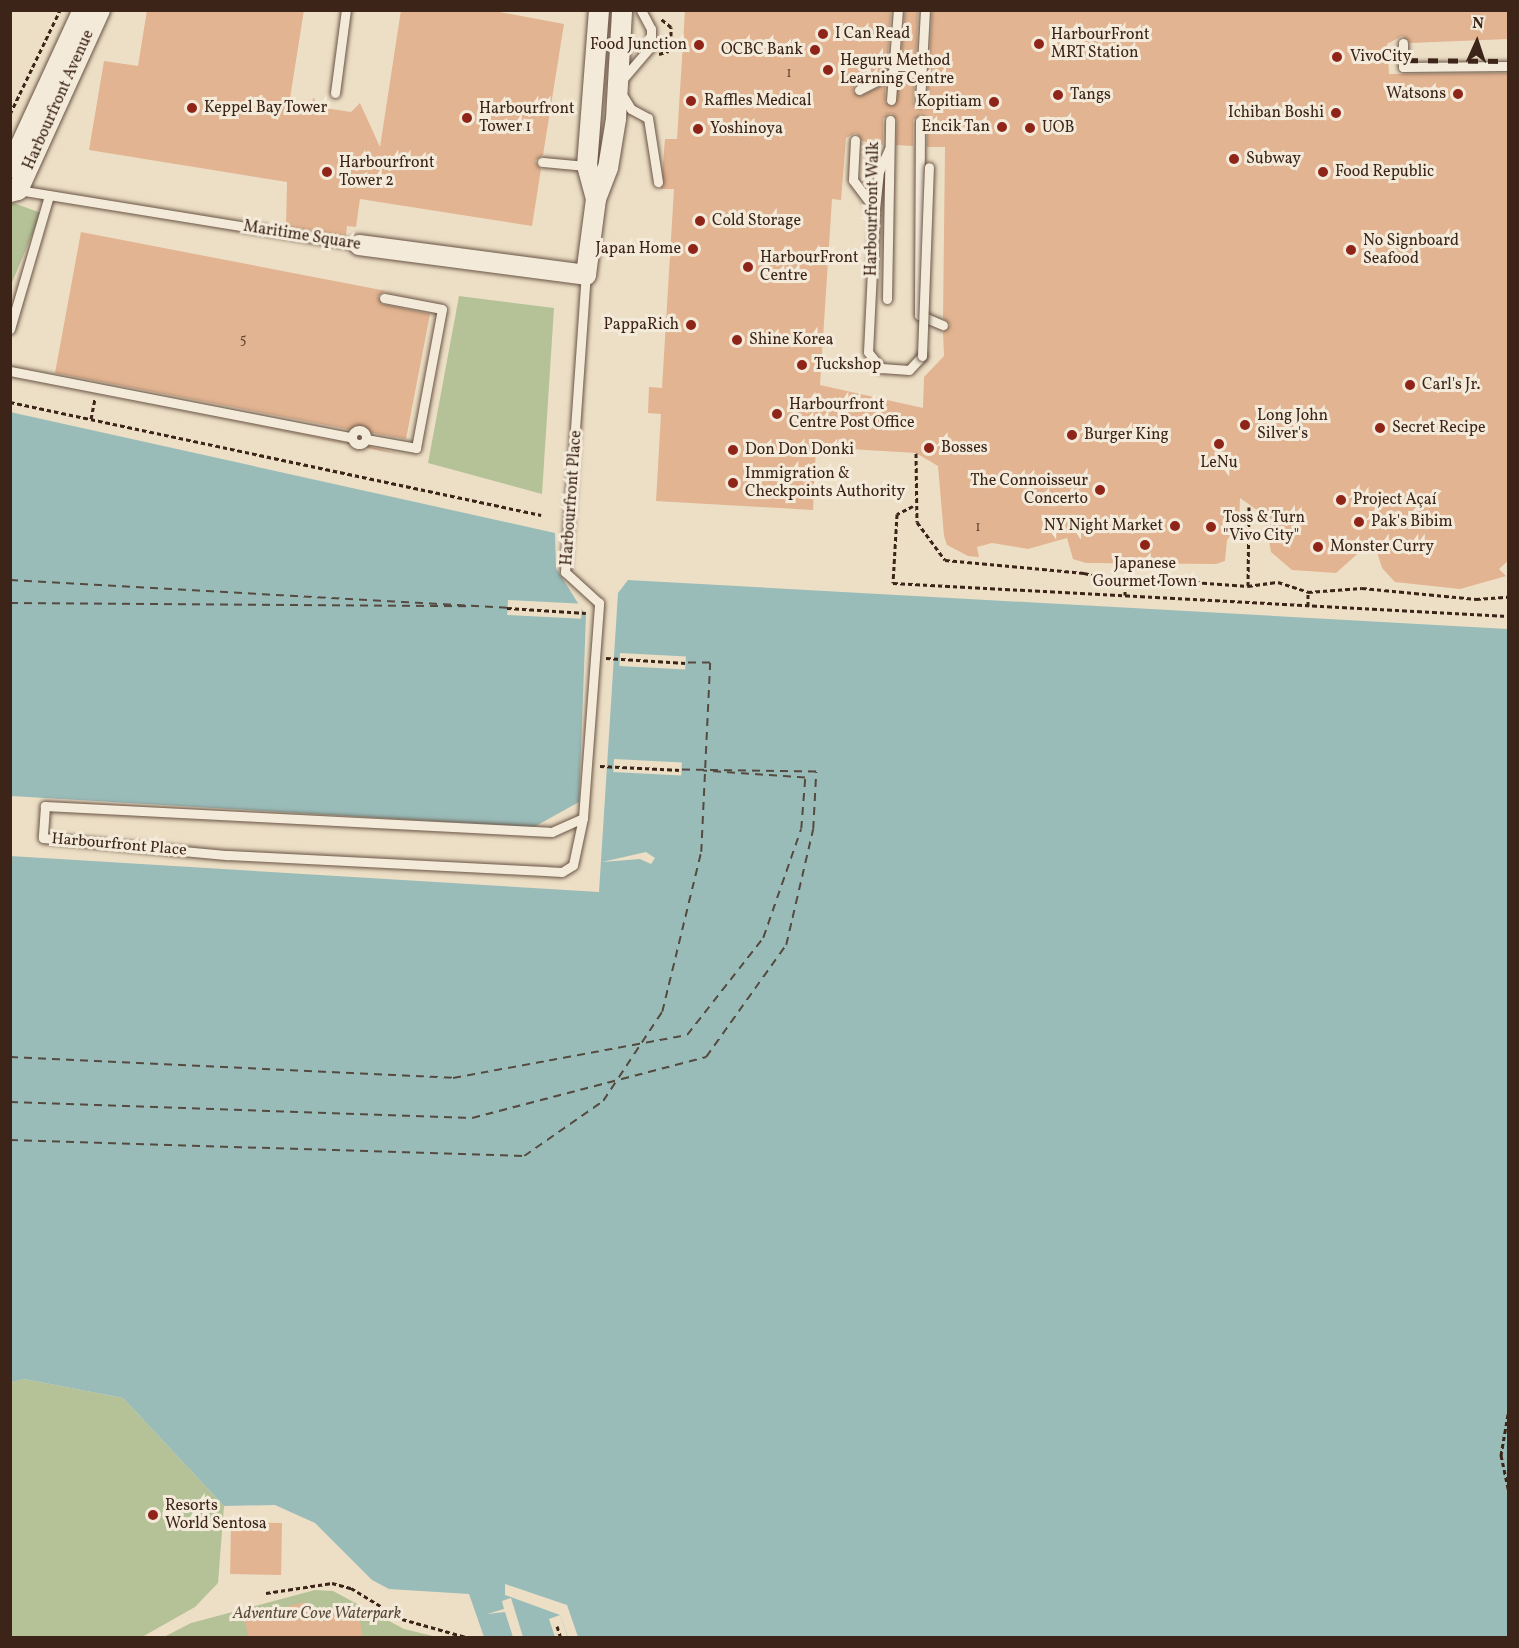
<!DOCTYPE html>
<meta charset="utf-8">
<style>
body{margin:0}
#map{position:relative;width:1519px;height:1648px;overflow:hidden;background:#eddfc6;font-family:Vollkorn,serif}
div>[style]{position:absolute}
.green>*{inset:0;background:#b5c297}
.water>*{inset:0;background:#9abcb9}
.pier>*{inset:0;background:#eddfc6;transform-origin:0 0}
.ferry>*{height:1.5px;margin-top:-0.75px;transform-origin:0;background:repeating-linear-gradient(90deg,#544a40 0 8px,transparent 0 14px)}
.building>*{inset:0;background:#e2b491;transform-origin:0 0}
.path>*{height:3px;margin-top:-1.5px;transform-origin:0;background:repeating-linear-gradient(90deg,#3c2418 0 4.5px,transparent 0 7.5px)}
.roads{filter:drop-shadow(0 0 2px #685344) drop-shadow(0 0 2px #685344)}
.lane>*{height:9px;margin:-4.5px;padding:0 4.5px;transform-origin:4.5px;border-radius:4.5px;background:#f3eada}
.lane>.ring{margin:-4.5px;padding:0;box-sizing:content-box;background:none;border:9px solid #f3eada;border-radius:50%}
.street>*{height:20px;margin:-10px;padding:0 10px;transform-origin:10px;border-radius:10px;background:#f3eada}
.rail>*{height:4.5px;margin-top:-2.25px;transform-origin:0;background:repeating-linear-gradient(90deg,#3c2418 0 10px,transparent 0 20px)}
.bridges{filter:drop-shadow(0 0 2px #685344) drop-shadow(0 0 2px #685344)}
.lane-bridge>*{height:9px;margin:-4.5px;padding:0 4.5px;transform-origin:4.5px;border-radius:4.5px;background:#f3eada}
.dots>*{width:16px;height:16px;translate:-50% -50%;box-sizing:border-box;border:3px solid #f3eada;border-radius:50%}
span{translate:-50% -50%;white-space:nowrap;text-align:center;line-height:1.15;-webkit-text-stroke:6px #f3eada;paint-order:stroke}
.number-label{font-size:14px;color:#664836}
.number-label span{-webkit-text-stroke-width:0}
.poi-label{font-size:16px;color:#3c2418}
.left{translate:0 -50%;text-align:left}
.right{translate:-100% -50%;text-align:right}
.street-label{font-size:16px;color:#3c2418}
.park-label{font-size:16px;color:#5a4c38;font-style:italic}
.frame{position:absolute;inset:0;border:12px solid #3c2418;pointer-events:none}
.north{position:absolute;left:1447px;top:12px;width:60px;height:60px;-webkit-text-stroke:4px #f3eada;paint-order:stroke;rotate:3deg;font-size:16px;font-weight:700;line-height:24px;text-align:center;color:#3c2418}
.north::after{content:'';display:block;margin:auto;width:21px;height:27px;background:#3c2418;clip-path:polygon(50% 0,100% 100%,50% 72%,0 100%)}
</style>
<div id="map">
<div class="green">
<i style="clip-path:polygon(11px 202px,41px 213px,11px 285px)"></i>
<i style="clip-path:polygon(459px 296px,554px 308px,542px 494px,428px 463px)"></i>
<i style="clip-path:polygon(24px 1379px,123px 1398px,224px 1506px,218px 1583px,195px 1607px,142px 1637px,11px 1637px,10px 1382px)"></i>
<i style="clip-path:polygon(315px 1590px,333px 1591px,404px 1629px,437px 1637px,162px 1638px,191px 1623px)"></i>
</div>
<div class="water">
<i style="clip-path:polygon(10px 412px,555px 533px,556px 568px,586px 616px,579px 802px,534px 827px,11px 796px)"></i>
<i style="clip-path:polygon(628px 580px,1508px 629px,1508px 1637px,568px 1638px,560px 1615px,549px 1619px,555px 1637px,484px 1637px,469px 1594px,389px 1589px,372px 1580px,315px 1523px,275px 1505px,224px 1506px,123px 1398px,24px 1379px,11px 1382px,10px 856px,599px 892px,618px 593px)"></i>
</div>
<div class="pier">
<i style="left:508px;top:600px;width:74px;height:15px;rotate:3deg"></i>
<i style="left:620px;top:653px;width:66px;height:13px;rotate:3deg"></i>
<i style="left:614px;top:759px;width:68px;height:13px;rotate:3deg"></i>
<i style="clip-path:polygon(646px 852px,655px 858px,651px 864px,640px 859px,602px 862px)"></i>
<i style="clip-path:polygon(505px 1584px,567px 1605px,578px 1637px,568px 1637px,560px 1615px,505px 1595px)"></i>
<i style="clip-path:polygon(511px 1598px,523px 1637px,513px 1637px,505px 1612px,487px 1614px,504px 1609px,502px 1601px)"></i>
</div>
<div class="ferry">
<i style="left:10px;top:580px;width:498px;rotate:3.2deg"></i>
<i style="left:10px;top:603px;width:461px;rotate:0.4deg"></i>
<i style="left:10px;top:1057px;width:443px;rotate:2.7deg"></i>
<i style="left:453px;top:1078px;width:238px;rotate:-10.4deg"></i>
<i style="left:687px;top:1035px;width:123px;rotate:-51.9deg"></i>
<i style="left:763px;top:938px;width:115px;rotate:-70.8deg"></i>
<i style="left:801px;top:829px;width:51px;rotate:-85.5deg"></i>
<i style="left:805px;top:778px;width:102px;rotate:-176.1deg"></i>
<i style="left:10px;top:1102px;width:462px;rotate:2deg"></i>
<i style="left:472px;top:1118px;width:242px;rotate:-14.6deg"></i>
<i style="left:706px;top:1057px;width:138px;rotate:-54.5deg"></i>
<i style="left:786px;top:945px;width:119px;rotate:-76.9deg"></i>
<i style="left:813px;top:829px;width:57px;rotate:-87deg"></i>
<i style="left:816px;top:772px;width:135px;rotate:-179.2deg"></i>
<i style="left:10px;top:1140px;width:514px;rotate:1.78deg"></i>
<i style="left:524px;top:1156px;width:96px;rotate:-34.8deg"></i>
<i style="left:603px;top:1101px;width:107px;rotate:-56.5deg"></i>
<i style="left:662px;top:1012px;width:165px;rotate:-76.3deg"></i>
<i style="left:701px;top:852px;width:189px;rotate:-87.3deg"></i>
<i style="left:710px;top:663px;width:24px;rotate:180deg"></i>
</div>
<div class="building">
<i style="clip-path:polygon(147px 10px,304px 10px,288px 111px,314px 98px,318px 107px,351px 112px,360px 103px,380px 147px,401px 10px,489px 10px,564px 24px,543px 155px,535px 161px,541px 169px,532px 226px,360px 199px,356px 227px,347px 226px,346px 236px,286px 226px,287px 182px,89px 150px,104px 61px,138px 66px)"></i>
<i style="clip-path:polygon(evenodd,685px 10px,891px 10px,887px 69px,855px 84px,853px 92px,861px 96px,885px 84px,885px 102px,893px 106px,900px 73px,915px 73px,913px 102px,920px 109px,927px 102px,932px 10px,1509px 10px,1509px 39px,1410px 43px,1402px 36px,1387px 44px,1389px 74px,1509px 73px,1509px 560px,1499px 569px,1506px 576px,1460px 589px,1395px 582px,1382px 568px,1373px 540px,1336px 573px,1292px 570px,1271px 552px,1264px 515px,1240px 498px,1239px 523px,1227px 540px,1225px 561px,1216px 564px,1086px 563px,1073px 559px,1067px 538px,1028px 549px,992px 543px,977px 547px,979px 557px,968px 556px,947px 545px,944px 536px,938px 466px,916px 453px,816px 447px,813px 510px,656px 501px,661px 414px,648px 413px,649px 387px,662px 388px,674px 189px,661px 189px,665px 139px,677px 139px,685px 10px,891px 113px,897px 120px,896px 145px,913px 146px,913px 120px,921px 114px,927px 120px,927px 147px,945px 147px,943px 318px,950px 325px,943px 332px,944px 356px,924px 377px,923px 408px,820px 385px,832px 199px,841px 200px,846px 138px,856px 133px,862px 141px,883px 145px,883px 119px,891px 113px)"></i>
<i style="clip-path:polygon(905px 10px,918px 10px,916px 59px,901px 59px)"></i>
<i style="clip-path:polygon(81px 232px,433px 300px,385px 291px,378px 296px,382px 304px,430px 314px,406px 439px,367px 432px,360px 437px,364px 445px,402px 455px,212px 417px,350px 444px,358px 438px,352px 430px,55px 373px)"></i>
<i style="left:231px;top:1522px;width:51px;height:52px;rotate:1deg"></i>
<i style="clip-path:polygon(305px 1602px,308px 1614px,359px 1616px,363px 1638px,249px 1638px,244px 1618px)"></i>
</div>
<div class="path">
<i style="left:659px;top:54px;width:10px;rotate:-17deg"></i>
<i style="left:669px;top:51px;width:15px;rotate:-82deg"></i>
<i style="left:671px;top:36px;width:9px;rotate:-90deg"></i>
<i style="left:671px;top:27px;width:14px;rotate:-141deg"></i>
<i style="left:10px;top:114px;width:115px;rotate:-64.3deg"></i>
<i style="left:10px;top:402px;width:543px;rotate:12.01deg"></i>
<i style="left:91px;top:419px;width:20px;rotate:-79deg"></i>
<i style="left:916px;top:453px;width:69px;rotate:89.2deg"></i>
<i style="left:917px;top:522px;width:47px;rotate:53.6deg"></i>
<i style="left:945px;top:560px;width:140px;rotate:5.3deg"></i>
<i style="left:1084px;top:573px;width:60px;rotate:12.4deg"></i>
<i style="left:1143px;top:586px;width:23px;rotate:-15deg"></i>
<i style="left:1165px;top:580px;width:83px;rotate:4.1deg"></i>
<i style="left:1248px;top:586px;width:30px;rotate:-8deg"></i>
<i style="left:1278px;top:582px;width:32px;rotate:18deg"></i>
<i style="left:1308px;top:592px;width:54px;rotate:-4.2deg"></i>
<i style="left:1362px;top:588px;width:115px;rotate:5.5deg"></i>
<i style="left:1476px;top:599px;width:32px;rotate:-4deg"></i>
<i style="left:913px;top:506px;width:18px;rotate:153deg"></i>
<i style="left:897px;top:514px;width:69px;rotate:93.3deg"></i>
<i style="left:893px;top:583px;width:616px;rotate:3.07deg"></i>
<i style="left:1125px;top:584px;width:11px;rotate:90deg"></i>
<i style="left:1248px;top:586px;width:79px;rotate:-89.3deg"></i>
<i style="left:1308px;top:606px;width:14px;rotate:-90deg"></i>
<i style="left:507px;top:608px;width:79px;rotate:3.6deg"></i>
<i style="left:606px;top:658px;width:80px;rotate:3.6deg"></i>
<i style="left:600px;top:766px;width:81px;rotate:2.8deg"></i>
<i style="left:1508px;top:1414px;width:42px;rotate:99.7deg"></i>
<i style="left:1501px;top:1455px;width:35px;rotate:78deg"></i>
<i style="left:266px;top:1593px;width:67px;rotate:-8.6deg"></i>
<i style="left:332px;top:1583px;width:20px;rotate:15deg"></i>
<i style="left:351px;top:1588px;width:60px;rotate:31.3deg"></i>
<i style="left:402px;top:1619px;width:70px;rotate:15.8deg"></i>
<i style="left:557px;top:1626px;width:13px;rotate:72deg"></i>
</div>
<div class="roads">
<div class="lane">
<i style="left:1403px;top:43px;width:24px;rotate:90deg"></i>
<i style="left:1403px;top:67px;width:105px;rotate:-0.5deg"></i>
<i style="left:893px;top:66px;width:28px"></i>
<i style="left:621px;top:81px;width:46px;rotate:-49.4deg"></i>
<i style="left:651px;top:46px;width:17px;rotate:-90deg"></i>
<i style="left:651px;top:29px;width:21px;rotate:-118deg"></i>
<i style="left:859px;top:90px;width:38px;rotate:-27deg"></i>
<i style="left:335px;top:93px;width:84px;rotate:-82.5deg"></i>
<i style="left:621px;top:93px;width:19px;rotate:58deg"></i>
<i style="left:631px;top:109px;width:19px;rotate:28deg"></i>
<i style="left:648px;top:118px;width:65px;rotate:81.1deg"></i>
<i style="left:891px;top:100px;width:90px;rotate:-85.6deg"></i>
<i style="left:920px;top:102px;width:92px;rotate:-86.9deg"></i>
<i style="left:920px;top:121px;width:194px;rotate:90.3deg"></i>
<i style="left:919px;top:315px;width:26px;rotate:23deg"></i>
<i style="left:855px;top:140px;width:40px;rotate:92.9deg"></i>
<i style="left:853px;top:180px;width:36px;rotate:53deg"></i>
<i style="left:889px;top:149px;width:24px;rotate:114deg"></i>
<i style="left:879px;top:171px;width:38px;rotate:96deg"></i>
<i style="left:875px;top:209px;width:143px;rotate:92.8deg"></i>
<i style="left:868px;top:352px;width:21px;rotate:51deg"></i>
<i style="left:881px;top:368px;width:28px;rotate:4deg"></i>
<i style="left:909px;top:370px;width:19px;rotate:-47deg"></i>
<i style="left:542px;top:162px;width:45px;rotate:5.1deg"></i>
<i style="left:18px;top:190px;width:345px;rotate:9.2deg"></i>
<i style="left:887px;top:299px;width:179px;rotate:-89deg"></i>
<i style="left:10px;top:329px;width:139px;rotate:-73.7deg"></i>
<i style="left:10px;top:371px;width:347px;rotate:11deg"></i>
<i class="ring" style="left:352px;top:430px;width:5px;height:5px"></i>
<i style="left:366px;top:439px;width:51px;rotate:10.2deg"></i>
<i style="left:416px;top:448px;width:141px;rotate:-79.4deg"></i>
<i style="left:442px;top:309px;width:59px;rotate:-169.3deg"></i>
<i style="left:583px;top:818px;width:34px;rotate:156deg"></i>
<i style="left:552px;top:832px;width:508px;rotate:-177.06deg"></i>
<i style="left:45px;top:806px;width:32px;rotate:94deg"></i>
<i style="left:43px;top:838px;width:186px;rotate:5.3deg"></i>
<i style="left:228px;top:855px;width:334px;rotate:2.9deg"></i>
<i style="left:562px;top:872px;width:13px;rotate:-32deg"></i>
<i style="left:573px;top:865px;width:48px;rotate:-78deg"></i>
<i style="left:583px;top:818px;width:216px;rotate:-85.7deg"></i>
<i style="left:599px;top:603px;width:46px;rotate:-137.6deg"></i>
<i style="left:565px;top:572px;width:298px;rotate:-86deg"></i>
</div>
<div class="street">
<i style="left:10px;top:168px;width:174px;rotate:-65.2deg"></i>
<i style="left:10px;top:192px;width:8px;rotate:-14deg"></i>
<i style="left:18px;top:190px;width:198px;rotate:-65.5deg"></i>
<i style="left:596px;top:199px;width:34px;rotate:-105deg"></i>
<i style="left:587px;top:166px;width:156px;rotate:-85.6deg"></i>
<i style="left:359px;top:245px;width:229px;rotate:7.5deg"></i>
<i style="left:586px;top:275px;width:77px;rotate:-82.5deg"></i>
<i style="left:596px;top:199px;width:33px;rotate:-69deg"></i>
<i style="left:608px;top:168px;width:50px;rotate:-80.7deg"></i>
<i style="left:616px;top:119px;width:109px;rotate:-86.8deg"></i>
</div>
</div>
<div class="rail">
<i style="left:1388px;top:60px;width:120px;rotate:0.5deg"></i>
</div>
<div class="bridges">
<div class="lane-bridge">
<i style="left:922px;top:356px;width:189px;rotate:-87.9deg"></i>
</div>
</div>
<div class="dots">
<i style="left:823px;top:34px;background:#8f2418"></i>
<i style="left:1039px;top:44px;background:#8f2418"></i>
<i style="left:699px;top:45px;background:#8f2418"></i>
<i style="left:815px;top:50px;background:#8f2418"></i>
<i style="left:1337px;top:57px;background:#8f2418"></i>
<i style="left:828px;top:70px;background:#8f2418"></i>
<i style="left:1458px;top:94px;background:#8f2418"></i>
<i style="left:1058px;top:95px;background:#8f2418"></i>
<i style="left:691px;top:101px;background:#8f2418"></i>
<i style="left:994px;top:102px;background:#8f2418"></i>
<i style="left:192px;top:108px;background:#8f2418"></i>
<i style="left:1336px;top:113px;background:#8f2418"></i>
<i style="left:467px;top:118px;background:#8f2418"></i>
<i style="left:1002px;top:127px;background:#8f2418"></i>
<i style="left:1030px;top:128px;background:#8f2418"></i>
<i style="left:698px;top:129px;background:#8f2418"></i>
<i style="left:1234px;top:159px;background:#8f2418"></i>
<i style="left:327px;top:172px;background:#8f2418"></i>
<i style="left:1323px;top:172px;background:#8f2418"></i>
<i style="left:700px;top:221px;background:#8f2418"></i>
<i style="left:693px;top:249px;background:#8f2418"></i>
<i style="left:1351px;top:250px;background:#8f2418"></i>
<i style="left:748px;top:267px;background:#8f2418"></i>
<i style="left:691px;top:325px;background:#8f2418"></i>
<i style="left:737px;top:340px;background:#8f2418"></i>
<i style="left:802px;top:365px;background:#8f2418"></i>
<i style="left:1410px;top:385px;background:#8f2418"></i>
<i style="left:777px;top:414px;background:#8f2418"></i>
<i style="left:1245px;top:425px;background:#8f2418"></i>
<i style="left:1380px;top:428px;background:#8f2418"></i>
<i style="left:1072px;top:435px;background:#8f2418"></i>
<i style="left:1219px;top:444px;background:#8f2418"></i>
<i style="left:929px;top:448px;background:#8f2418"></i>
<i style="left:733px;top:450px;background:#8f2418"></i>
<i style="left:733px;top:483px;background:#8f2418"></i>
<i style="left:1100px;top:490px;background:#8f2418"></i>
<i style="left:1341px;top:500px;background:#8f2418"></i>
<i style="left:1359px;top:522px;background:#8f2418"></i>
<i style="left:1175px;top:526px;background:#8f2418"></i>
<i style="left:1211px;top:527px;background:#8f2418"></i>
<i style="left:1145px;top:545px;background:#8f2418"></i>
<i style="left:1318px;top:547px;background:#8f2418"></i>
<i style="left:153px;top:1515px;background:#8f2418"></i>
</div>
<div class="number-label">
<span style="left:789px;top:74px">1</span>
<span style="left:243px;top:340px">5</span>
<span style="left:978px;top:528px">1</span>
</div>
<div class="poi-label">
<span class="left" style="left:835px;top:34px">I Can Read</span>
<span class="left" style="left:1051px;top:44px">HarbourFront<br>MRT Station</span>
<span class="right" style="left:687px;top:45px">Food Junction</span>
<span class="right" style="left:803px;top:50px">OCBC Bank</span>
<span class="left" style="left:1350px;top:57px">VivoCity</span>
<span class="left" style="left:840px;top:70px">Heguru Method<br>Learning Centre</span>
<span class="right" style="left:1446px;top:94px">Watsons</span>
<span class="left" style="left:1070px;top:95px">Tangs</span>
<span class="left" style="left:704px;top:101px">Raffles Medical</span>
<span class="right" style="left:982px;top:102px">Kopitiam</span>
<span class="left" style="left:204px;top:108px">Keppel Bay Tower</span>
<span class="left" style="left:479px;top:118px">Harbourfront<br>Tower 1</span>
<span class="right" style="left:1324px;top:113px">Ichiban Boshi</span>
<span class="right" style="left:990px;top:127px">Encik Tan</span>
<span class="left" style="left:1042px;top:128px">UOB</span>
<span class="left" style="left:710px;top:129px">Yoshinoya</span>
<span class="left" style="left:1246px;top:159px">Subway</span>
<span class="left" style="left:339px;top:172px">Harbourfront<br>Tower 2</span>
<span class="left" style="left:1335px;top:172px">Food Republic</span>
<span class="left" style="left:712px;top:221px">Cold Storage</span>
<span class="left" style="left:1363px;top:250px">No Signboard<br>Seafood</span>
<span class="right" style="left:681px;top:249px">Japan Home</span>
<span class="left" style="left:760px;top:267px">HarbourFront<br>Centre</span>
<span class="right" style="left:679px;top:325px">PappaRich</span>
<span class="left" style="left:749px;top:340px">Shine Korea</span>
<span class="left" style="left:814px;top:365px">Tuckshop</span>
<span class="left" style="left:1422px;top:385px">Carl's Jr.</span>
<span class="left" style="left:789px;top:414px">Harbourfront<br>Centre Post Office</span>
<span class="left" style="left:1257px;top:425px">Long John<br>Silver's</span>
<span class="left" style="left:1392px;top:428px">Secret Recipe</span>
<span class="left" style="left:1084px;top:435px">Burger King</span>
<span class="left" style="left:941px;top:448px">Bosses</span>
<span class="left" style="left:745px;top:450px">Don Don Donki</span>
<span style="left:1219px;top:463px">LeNu</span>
<span class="left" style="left:745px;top:483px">Immigration &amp;<br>Checkpoints Authority</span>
<span class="right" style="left:1088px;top:490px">The Connoisseur<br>Concerto</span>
<span class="left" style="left:1353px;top:500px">Project Açaí</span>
<span class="left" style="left:1223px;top:527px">Toss &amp; Turn<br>"Vivo City"</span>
<span class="left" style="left:1371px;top:522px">Pak's Bibim</span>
<span class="right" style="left:1163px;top:526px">NY Night Market</span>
<span class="left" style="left:1330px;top:547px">Monster Curry</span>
<span style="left:1145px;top:573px">Japanese<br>Gourmet Town</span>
<span class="left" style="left:165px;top:1515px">Resorts<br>World Sentosa</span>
</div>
<div class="street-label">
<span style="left:59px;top:100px;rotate:-66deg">Harbourfront Avenue</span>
<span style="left:873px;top:209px;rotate:-89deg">Harbourfront Walk</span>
<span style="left:302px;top:236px;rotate:9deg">Maritime Square</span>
<span style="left:572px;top:498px;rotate:-86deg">Harbourfront Place</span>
<span style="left:119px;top:845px;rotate:5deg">Harbourfront Place</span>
</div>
<div class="park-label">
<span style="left:317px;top:1614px">Adventure Cove Waterpark</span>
</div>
<div class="frame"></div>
<div class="north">N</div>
</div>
